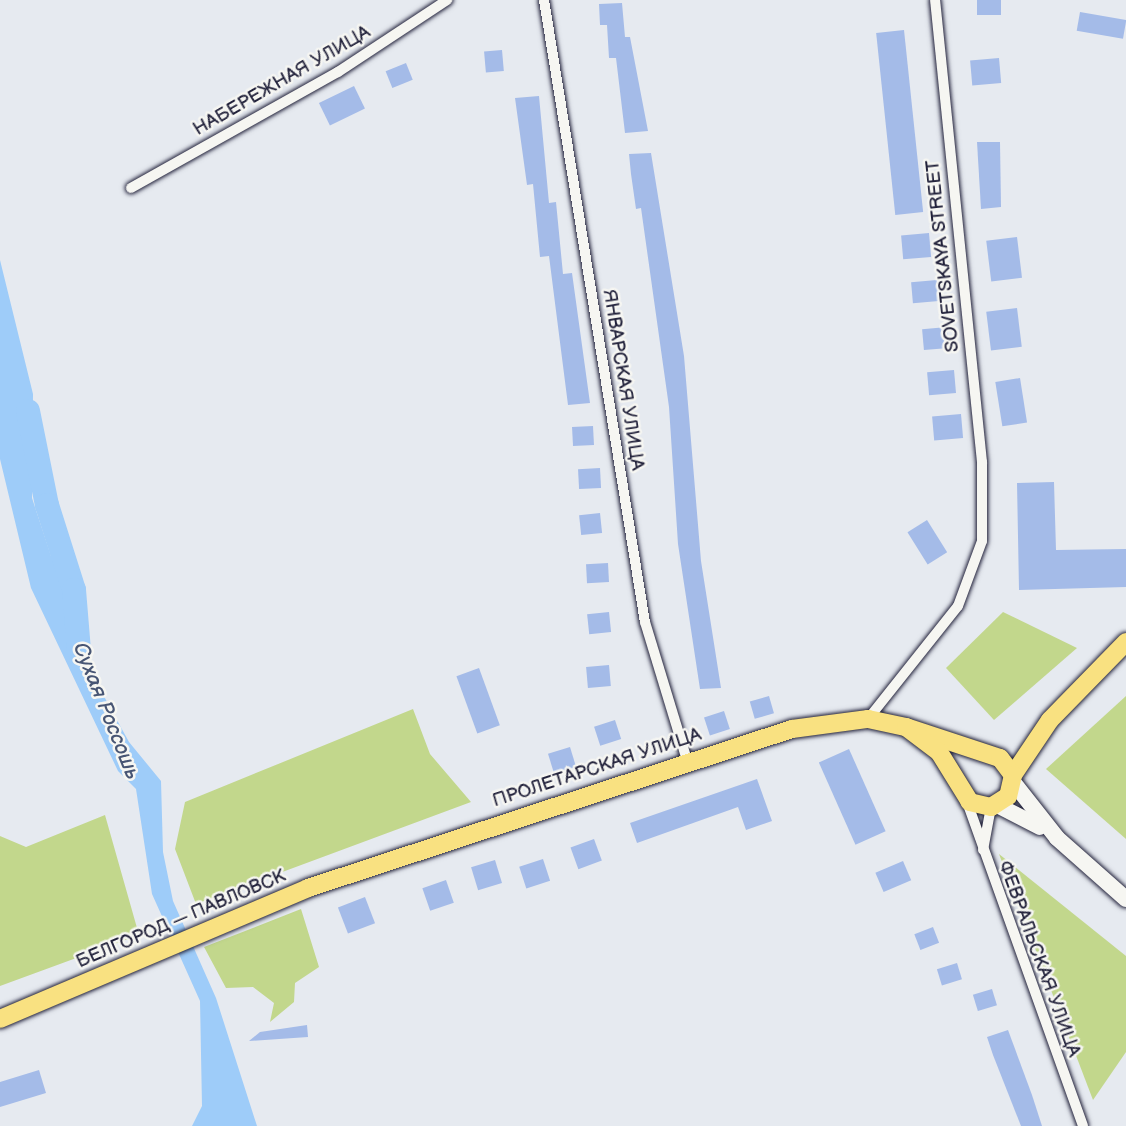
<!DOCTYPE html>
<meta charset="utf-8">
<style>
body{margin:0}
#map{position:relative;width:1126px;height:1126px;overflow:hidden;background:#e6eaf0;font-family:"Balsamiq Sans",sans-serif}
div>[style]{position:absolute}
.green>*{inset:0;background:#c2d78c}
.water>*{inset:0;background:#9eccf9}
.river>*{height:24px;margin:-12px;padding:0 12px;transform-origin:12px;border-radius:12px;background:#9eccf9}
.building>*{inset:0;background:#a4bbe8;transform-origin:0 0}
.roads{filter:drop-shadow(0 0 2px #22223b) drop-shadow(0 0 2px #22223b)}
.street>*{height:10px;margin:-5px;padding:0 5px;transform-origin:5px;border-radius:5px;background:#f6f6f2}
.secondary>*{height:16px;margin:-8px;padding:0 8px;transform-origin:8px;border-radius:8px;background:#f6f6f2}
.primary>*{height:18px;margin:-9px;padding:0 9px;transform-origin:9px;border-radius:9px;background:#f9e181}
span{translate:-50% -50%;white-space:nowrap;text-align:center;line-height:1.15;-webkit-text-stroke:5px #f6f6f2;paint-order:stroke}
.street-label{font-size:19px;color:#22223b}
.water-label{font-size:21px;color:#475574;font-style:italic}
</style>
<div id="map">
<div class="green">
<i style="clip-path:polygon(1003px 612px,1077px 648px,994px 720px,946px 668px)"></i>
<i style="clip-path:polygon(1126px 696px,1126px 839px,1046px 769px)"></i>
<i style="clip-path:polygon(413px 709px,430px 754px,471px 802px,196px 904px,175px 849px,185px 802px)"></i>
<i style="clip-path:polygon(105px 815px,139px 935px,0 986px,0 836px,26px 847px)"></i>
<i style="clip-path:polygon(999px 854px,1126px 956px,1126px 1052px,1093px 1100px)"></i>
<i style="clip-path:polygon(301px 909px,319px 967px,295px 983px,294px 1002px,270px 1022px,274px 1003px,253px 987px,226px 988px,204px 947px)"></i>
</div>
<div class="water">
<i style="clip-path:polygon(0 260px,33px 394px,32px 498px,51px 556px,69px 575px,83px 658px,129px 742px,161px 781px,163px 852px,173px 901px,216px 998px,257px 1126px,192px 1126px,202px 1106px,200px 1001px,152px 894px,136px 789px,118px 771px,31px 588px,0 459px)"></i>
</div>
<div class="river">
<i style="left:28px;top:411px;width:96px;rotate:78.6deg"></i>
<i style="left:47px;top:505px;width:89px;rotate:72.4deg"></i>
<i style="left:74px;top:590px;width:61px;rotate:85.3deg"></i>
</div>
<div class="building">
<i style="left:977px;top:0;width:24px;height:15px"></i>
<i style="clip-path:polygon(622px 3px,625px 37px,630px 37px,648px 131px,625px 133px,616px 58px,609px 58px,607px 25px,600px 25px,599px 4px)"></i>
<i style="left:1080px;top:12px;width:47px;height:19px;rotate:10deg"></i>
<i style="left:904px;top:30px;width:183px;height:28px;rotate:84deg"></i>
<i style="left:502px;top:50px;width:21px;height:18px;rotate:85deg"></i>
<i style="left:999px;top:58px;width:25px;height:29px;rotate:85deg"></i>
<i style="left:406px;top:63px;width:18px;height:22px;rotate:68deg"></i>
<i style="left:354px;top:86px;width:25px;height:39px;rotate:64deg"></i>
<i style="clip-path:polygon(539px 96px,549px 203px,556px 202px,563px 274px,572px 273px,590px 403px,568px 405px,549px 256px,540px 257px,533px 184px,527px 185px,515px 98px)"></i>
<i style="clip-path:polygon(977px 142px,1000px 142px,1001px 207px,981px 209px)"></i>
<i style="clip-path:polygon(651px 153px,684px 356px,701px 561px,721px 688px,700px 689px,678px 544px,669px 407px,641px 208px,636px 209px,631px 174px,629px 154px)"></i>
<i style="left:929px;top:233px;width:24px;height:28px;rotate:85deg"></i>
<i style="left:1017px;top:237px;width:41px;height:31px;rotate:83deg"></i>
<i style="left:937px;top:280px;width:21px;height:26px;rotate:85deg"></i>
<i style="left:1017px;top:308px;width:39px;height:31px;rotate:83deg"></i>
<i style="left:947px;top:327px;width:21px;height:25px;rotate:85deg"></i>
<i style="left:954px;top:370px;width:23px;height:27px;rotate:85deg"></i>
<i style="left:1020px;top:378px;width:45px;height:25px;rotate:81deg"></i>
<i style="left:961px;top:414px;width:24px;height:29px;rotate:85deg"></i>
<i style="left:593px;top:426px;width:19px;height:21px;rotate:87deg"></i>
<i style="left:600px;top:468px;width:20px;height:22px;rotate:87deg"></i>
<i style="clip-path:polygon(1054px 482px,1056px 550px,1126px 549px,1126px 587px,1019px 590px,1017px 483px)"></i>
<i style="left:600px;top:513px;width:20px;height:21px;rotate:84deg"></i>
<i style="left:927px;top:520px;width:38px;height:23px;rotate:58deg"></i>
<i style="left:608px;top:563px;width:19px;height:22px;rotate:87deg"></i>
<i style="left:609px;top:612px;width:20px;height:22px;rotate:84deg"></i>
<i style="left:609px;top:665px;width:21px;height:23px;rotate:85deg"></i>
<i style="left:479px;top:668px;width:61px;height:24px;rotate:70deg"></i>
<i style="left:769px;top:696px;width:18px;height:20px;rotate:74deg"></i>
<i style="left:724px;top:711px;width:19px;height:21px;rotate:72deg"></i>
<i style="left:615px;top:720px;width:20px;height:22px;rotate:72deg"></i>
<i style="left:570px;top:747px;width:21px;height:23px;rotate:73deg"></i>
<i style="left:849px;top:749px;width:90px;height:33px;rotate:66deg"></i>
<i style="clip-path:polygon(757px 779px,772px 821px,746px 830px,738px 807px,637px 843px,630px 823px)"></i>
<i style="left:594px;top:839px;width:23px;height:25px;rotate:70deg"></i>
<i style="left:543px;top:859px;width:23px;height:25px;rotate:72deg"></i>
<i style="left:495px;top:860px;width:24px;height:25px;rotate:73deg"></i>
<i style="left:903px;top:861px;width:21px;height:30px;rotate:67deg"></i>
<i style="left:446px;top:880px;width:24px;height:25px;rotate:71deg"></i>
<i style="left:365px;top:897px;width:28px;height:29px;rotate:69deg"></i>
<i style="left:933px;top:927px;width:17px;height:20px;rotate:69deg"></i>
<i style="left:957px;top:963px;width:17px;height:21px;rotate:73deg"></i>
<i style="left:992px;top:989px;width:17px;height:20px;rotate:73deg"></i>
<i style="clip-path:polygon(307px 1025px,308px 1037px,249px 1041px,260px 1032px)"></i>
<i style="clip-path:polygon(1008px 1030px,1032px 1095px,1042px 1126px,1021px 1126px,993px 1055px,987px 1037px)"></i>
<i style="clip-path:polygon(39px 1070px,46px 1093px,0 1107px,0 1082px)"></i>
</div>
<div class="roads">
<div class="street">
<i style="left:544px;top:0;width:630px;rotate:80.78deg"></i>
<i style="left:645px;top:622px;width:144px;rotate:73.1deg"></i>
<i style="left:131px;top:188px;width:237px;rotate:-29.3deg"></i>
<i style="left:338px;top:72px;width:131px;rotate:-33.4deg"></i>
<i style="left:868px;top:719px;width:144px;rotate:-51.5deg"></i>
<i style="left:958px;top:606px;width:69px;rotate:-69.7deg"></i>
<i style="left:982px;top:541px;width:79px;rotate:-90deg"></i>
<i style="left:982px;top:462px;width:464px;rotate:-95.8deg"></i>
<i style="left:966px;top:799px;width:347px;rotate:70.3deg"></i>
<i style="left:983px;top:850px;width:44px;rotate:-79.5deg"></i>
</div>
<div class="secondary">
<i style="left:1013px;top:782px;width:71px;rotate:51.8deg"></i>
<i style="left:1057px;top:838px;width:92px;rotate:41.5deg"></i>
<i style="left:997px;top:805px;width:48px;rotate:27.1deg"></i>
</div>
<div class="primary">
<i style="left:1013px;top:775px;width:66px;rotate:-56.1deg"></i>
<i style="left:1050px;top:720px;width:109px;rotate:-45.7deg"></i>
<i style="left:0;top:1019px;width:335px;rotate:-23deg"></i>
<i style="left:308px;top:888px;width:509px;rotate:-18.19deg"></i>
<i style="left:792px;top:729px;width:77px;rotate:-7.5deg"></i>
<i style="left:868px;top:719px;width:39px;rotate:12deg"></i>
<i style="left:906px;top:727px;width:99px;rotate:18.3deg"></i>
<i style="left:1000px;top:758px;width:21px;rotate:53deg"></i>
<i style="left:1013px;top:775px;width:22px;rotate:103deg"></i>
<i style="left:1008px;top:796px;width:20px;rotate:147deg"></i>
<i style="left:991px;top:807px;width:22px;rotate:-167deg"></i>
<i style="left:970px;top:802px;width:59px;rotate:-121.8deg"></i>
<i style="left:939px;top:752px;width:41px;rotate:-142.9deg"></i>
</div>
</div>
<div class="street-label">
<span style="left:282px;top:81px;rotate:-30deg">НАБЕРЕЖНАЯ УЛИЦА</span>
<span style="left:943px;top:256px;rotate:-96deg">SOVETSKAYA STREET</span>
<span style="left:623px;top:380px;rotate:81deg">ЯНВАРСКАЯ УЛИЦА</span>
<span style="left:597px;top:768px;rotate:-18deg">ПРОЛЕТАРСКАЯ УЛИЦА</span>
<span style="left:181px;top:919px;rotate:-23deg">БЕЛГОРОД — ПАВЛОВСК</span>
<span style="left:1039px;top:959px;rotate:70deg">ФЕВРАЛЬСКАЯ УЛИЦА</span>
</div>
<div class="water-label">
<span style="left:106px;top:711px;rotate:68deg">Сухая Россошь</span>
</div>
</div>
